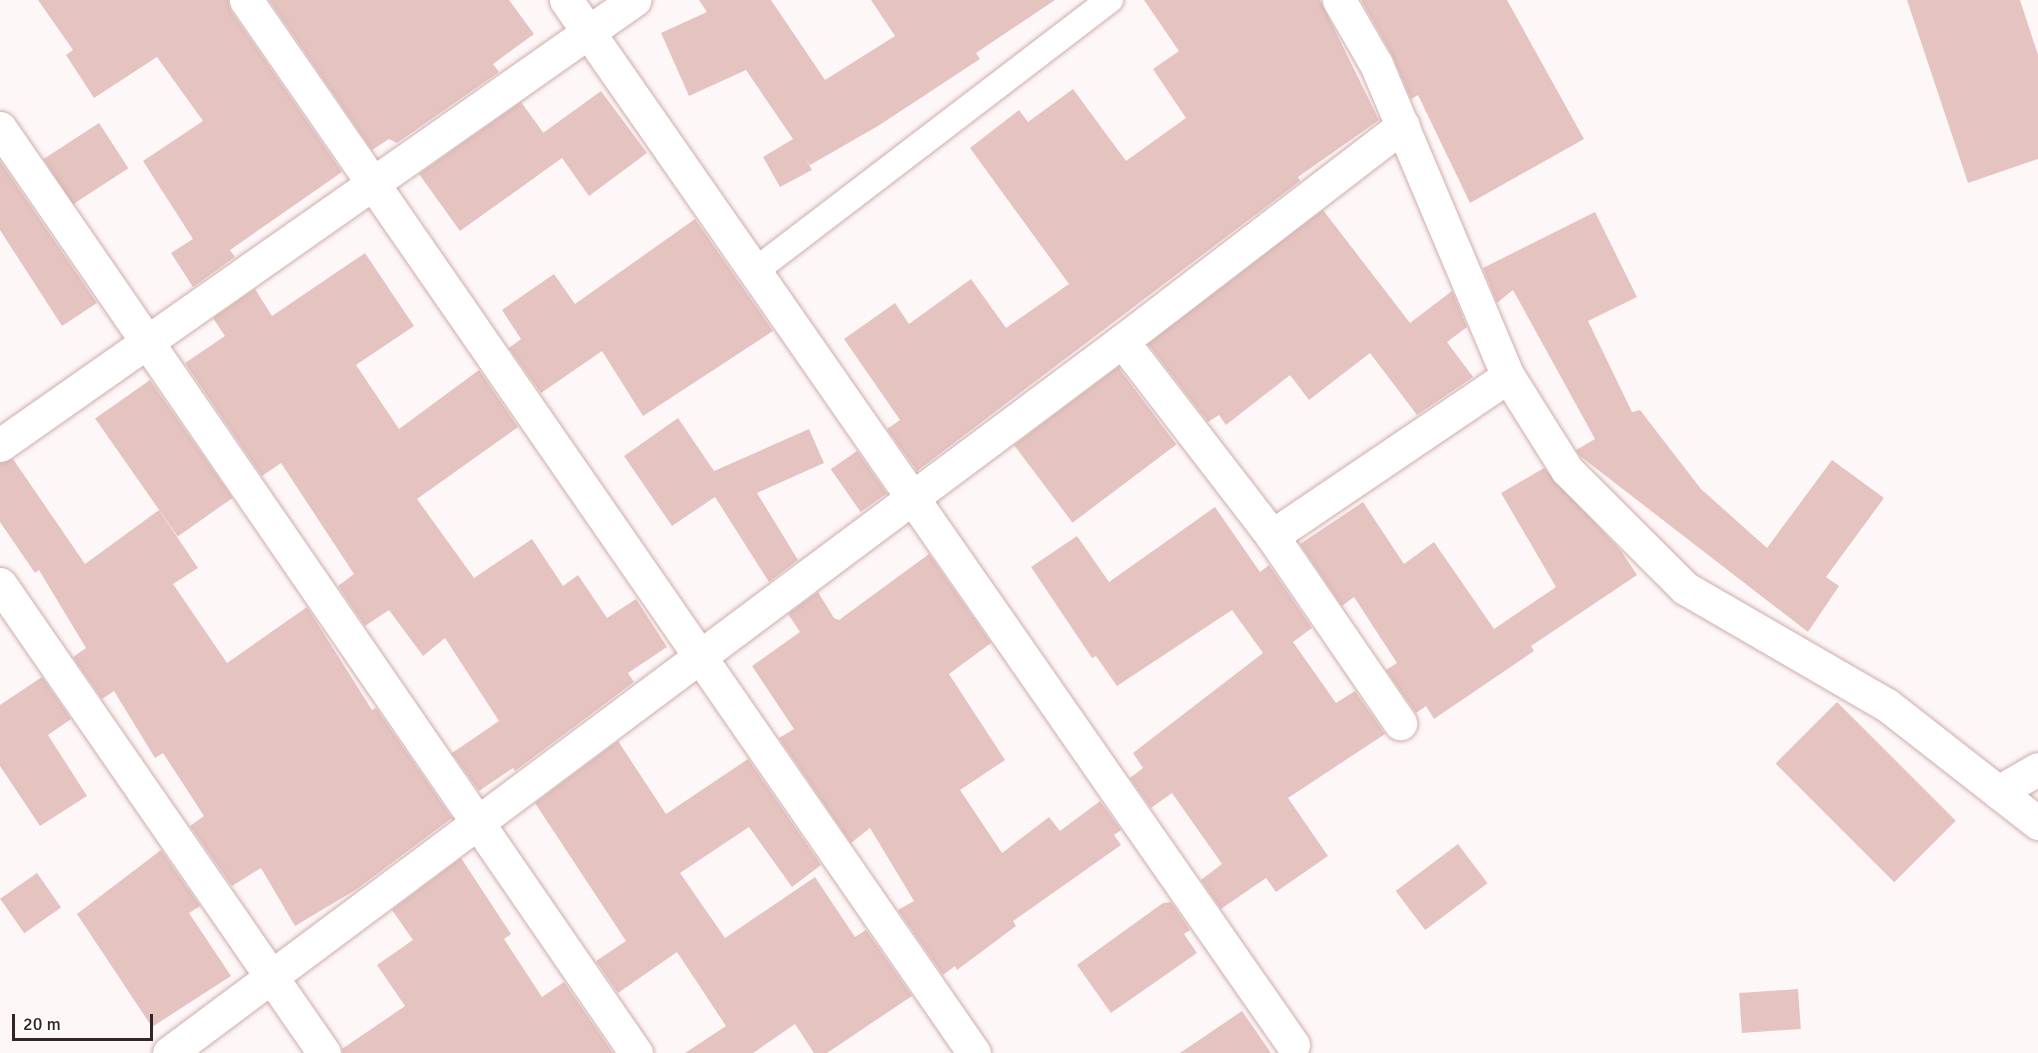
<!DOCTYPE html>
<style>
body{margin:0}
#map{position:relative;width:2038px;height:1053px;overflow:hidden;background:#fef7f7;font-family:Signika,sans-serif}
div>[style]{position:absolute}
.building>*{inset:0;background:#e5c3c1;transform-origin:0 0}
.roads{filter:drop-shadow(0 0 2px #ceadaa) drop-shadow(0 0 2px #ceadaa)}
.lane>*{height:26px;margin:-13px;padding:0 13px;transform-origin:13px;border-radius:13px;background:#fff}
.street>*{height:33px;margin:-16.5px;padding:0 16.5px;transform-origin:16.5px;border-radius:16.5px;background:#fff}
span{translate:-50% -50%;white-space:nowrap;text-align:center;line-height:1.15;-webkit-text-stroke:6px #fff;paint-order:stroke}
.scale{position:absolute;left:12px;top:1014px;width:141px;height:27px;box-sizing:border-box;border:3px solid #322524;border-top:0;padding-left:8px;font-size:18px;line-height:21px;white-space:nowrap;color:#322524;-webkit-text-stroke:4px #fff;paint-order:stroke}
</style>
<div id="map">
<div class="building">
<i style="clip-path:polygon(38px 0,228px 0,231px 11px,342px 172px,230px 250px,235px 257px,193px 287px,171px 253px,193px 239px,143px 161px,203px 121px,157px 57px,94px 98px,66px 55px,73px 50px)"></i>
<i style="clip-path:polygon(269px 0,509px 0,534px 34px,493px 64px,499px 72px,397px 143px,389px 139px,372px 150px)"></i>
<i style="clip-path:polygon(699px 0,771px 0,825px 80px,895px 36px,871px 0,1055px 0,976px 53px,980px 59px,878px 126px,810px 165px,806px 159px,812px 170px,780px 187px,763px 157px,793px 139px,746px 70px,689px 96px,661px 33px,707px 12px)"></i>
<i style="clip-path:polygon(1144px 0,1320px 0,1379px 120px,1298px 177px,1300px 181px,917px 471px,887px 429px,900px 420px,844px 339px,895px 303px,909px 324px,971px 279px,1006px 328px,1069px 284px,970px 148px,1019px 110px,1028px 122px,1073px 89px,1126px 161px,1186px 118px,1153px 69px,1179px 51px)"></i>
<i style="clip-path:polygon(1361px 0,1507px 0,1584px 139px,1470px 203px,1418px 95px,1411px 99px,1392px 55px)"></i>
<i style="clip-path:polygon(1907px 0,2020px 0,2038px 55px,2038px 159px,1968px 183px)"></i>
<i style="clip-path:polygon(601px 91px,647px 153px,589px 196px,562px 158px,460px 231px,419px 174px,521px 102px,561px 157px,543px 133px)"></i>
<i style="left:99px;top:123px;width:54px;height:66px;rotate:57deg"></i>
<i style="clip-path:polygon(0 161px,97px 303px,62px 326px,0 230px)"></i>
<i style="clip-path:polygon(1323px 210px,1410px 323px,1452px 291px,1467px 327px,1447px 342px,1473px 377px,1417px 415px,1370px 353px,1309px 400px,1290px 375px,1226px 425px,1219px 415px,1208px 422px,1148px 344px)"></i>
<i style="clip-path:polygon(1595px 212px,1637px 297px,1588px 321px,1632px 412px,1640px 410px,1701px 489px,1767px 548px,1832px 460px,1884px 498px,1826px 577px,1839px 586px,1808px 632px,1580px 456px,1576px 450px,1595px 439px,1513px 290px,1497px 303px,1483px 268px)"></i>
<i style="clip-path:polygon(695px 219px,773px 331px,643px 416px,602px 351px,541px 393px,509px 348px,521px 339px,502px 310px,554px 274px,575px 304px)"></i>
<i style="clip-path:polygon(365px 253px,414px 326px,356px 365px,399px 429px,479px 370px,518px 427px,417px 499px,474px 578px,532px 539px,563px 586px,578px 575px,607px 618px,636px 599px,667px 647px,628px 673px,634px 682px,515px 771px,513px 768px,479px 791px,452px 753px,499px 721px,445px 638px,423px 656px,389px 610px,365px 626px,338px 586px,354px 574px,281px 463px,262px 476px,185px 363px,225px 336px,213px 318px,255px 289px,272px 316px)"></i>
<i style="left:1118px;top:367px;width:97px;height:130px;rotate:53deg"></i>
<i style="left:150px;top:380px;width:144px;height:67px;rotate:55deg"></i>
<i style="clip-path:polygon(678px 418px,714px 471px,809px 429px,824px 463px,757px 493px,798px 560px,769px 582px,715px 497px,672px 526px,624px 456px)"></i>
<i style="left:857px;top:451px;width:52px;height:32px;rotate:55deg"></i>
<i style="clip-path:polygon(13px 459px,85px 564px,159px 510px,198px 568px,173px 584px,227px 663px,307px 607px,372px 710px,376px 708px,452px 818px,357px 889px,295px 926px,261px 868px,232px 886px,190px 826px,204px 816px,163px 753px,155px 758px,114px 691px,102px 699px,73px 657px,86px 648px,39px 570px,35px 573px,0 522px,0 463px)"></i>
<i style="clip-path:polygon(1544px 468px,1621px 551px,1637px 575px,1531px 646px,1534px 651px,1434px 719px,1426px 706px,1416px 713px,1386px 670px,1397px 663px,1354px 597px,1342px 606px,1300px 544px,1363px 502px,1404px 564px,1434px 542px,1494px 629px,1556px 587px,1501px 493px)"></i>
<i style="clip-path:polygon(1215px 507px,1260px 572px,1269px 565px,1312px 628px,1293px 642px,1336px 703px,1355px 691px,1385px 734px,1288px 798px,1328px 856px,1276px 892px,1266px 878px,1221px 909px,1201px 880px,1222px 864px,1172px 793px,1151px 808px,1130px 778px,1143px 768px,1133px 753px,1263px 653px,1232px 610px,1117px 686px,1096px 656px,1092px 658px,1031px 567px,1077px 536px,1109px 582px)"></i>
<i style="clip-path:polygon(929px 554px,991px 643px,949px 674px,1005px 760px,960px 790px,1002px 853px,1049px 817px,1060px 831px,1100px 801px,1121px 830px,1114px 835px,1121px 845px,1013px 921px,1016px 926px,957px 970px,955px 966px,943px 975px,898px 910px,914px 901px,870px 828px,851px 843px,779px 738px,794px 729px,752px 666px,800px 632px,788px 614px,818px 592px,834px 618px,839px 620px)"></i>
<i style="clip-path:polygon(42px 677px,71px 719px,48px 735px,87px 796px,40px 826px,0 766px,0 705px)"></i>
<i style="left:1837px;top:702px;width:168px;height:87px;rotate:45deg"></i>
<i style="clip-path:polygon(618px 741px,666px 814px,748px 759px,821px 865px,792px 887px,749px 827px,680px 873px,725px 938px,815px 877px,855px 937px,866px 930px,912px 996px,827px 1053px,814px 1053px,795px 1024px,753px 1053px,685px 1053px,726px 1026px,677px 952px,618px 993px,596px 961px,626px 941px,535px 803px)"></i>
<i style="left:1458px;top:844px;width:49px;height:78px;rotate:53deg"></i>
<i style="clip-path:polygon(161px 850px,200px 906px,189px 913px,231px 976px,152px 1027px,77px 914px)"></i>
<i style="clip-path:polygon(461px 858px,511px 934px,504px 939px,542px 997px,564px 982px,613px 1053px,343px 1053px,342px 1049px,405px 1006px,377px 965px,413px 940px,392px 910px)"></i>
<i style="left:37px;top:873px;width:42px;height:45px;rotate:55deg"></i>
<i style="clip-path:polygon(1171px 902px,1190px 930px,1184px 934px,1197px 953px,1111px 1013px,1077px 965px,1163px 903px)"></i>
<i style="left:1798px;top:989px;width:40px;height:59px;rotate:86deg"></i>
<i style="clip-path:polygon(1242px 1011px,1271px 1053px,1180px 1053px)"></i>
</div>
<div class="roads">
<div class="lane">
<i style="left:755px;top:271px;width:447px;rotate:-37.4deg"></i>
</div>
<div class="street">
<i style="left:246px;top:0;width:1280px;rotate:55.34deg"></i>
<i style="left:566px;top:0;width:1273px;rotate:55.17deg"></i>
<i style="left:1339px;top:0;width:74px;rotate:60deg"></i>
<i style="left:1376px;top:64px;width:339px;rotate:67.1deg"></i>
<i style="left:1508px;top:376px;width:111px;rotate:57.9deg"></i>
<i style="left:1567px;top:470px;width:167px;rotate:45deg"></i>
<i style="left:1685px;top:588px;width:233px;rotate:30.1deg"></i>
<i style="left:1887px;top:705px;width:192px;rotate:38deg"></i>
<i style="left:0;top:128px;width:1123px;rotate:55.49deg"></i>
<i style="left:1122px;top:341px;width:246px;rotate:52.4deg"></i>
<i style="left:1272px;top:536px;width:227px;rotate:55.6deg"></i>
<i style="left:0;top:445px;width:775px;rotate:-35.06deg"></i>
<i style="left:1272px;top:536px;width:285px;rotate:-34.1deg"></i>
<i style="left:0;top:584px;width:570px;rotate:55.36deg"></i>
<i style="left:1998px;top:792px;width:46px;rotate:-29.9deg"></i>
<i style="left:169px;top:1053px;width:1190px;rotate:-36.76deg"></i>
<i style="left:1122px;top:341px;width:354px;rotate:-37.5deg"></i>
</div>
</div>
<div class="scale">20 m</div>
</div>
